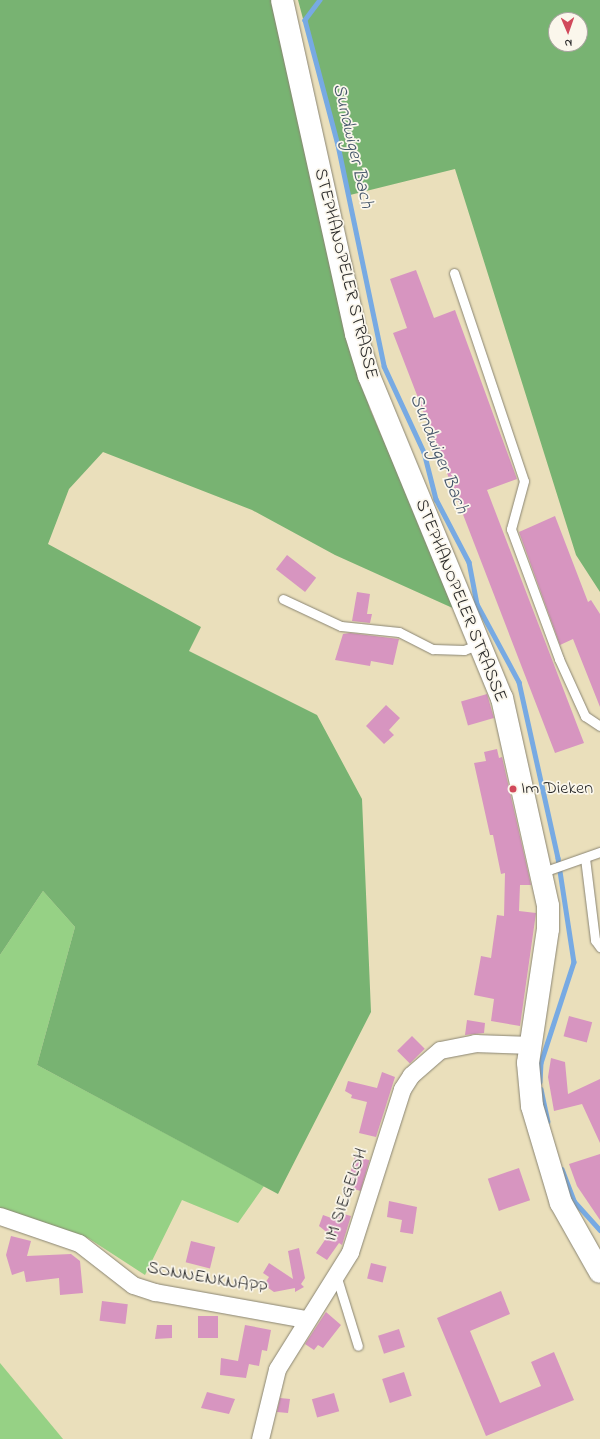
<!DOCTYPE html>
<style>
body{margin:0}
#map{position:relative;width:600px;height:1439px;overflow:hidden;background:#eadfbb;font-family:"Indie Flower",sans-serif}
div>[style]{position:absolute}
.green>*{inset:0;background:#96d185}
.forest>*{inset:0;background:#78b372}
.stream>*{height:4.5px;margin:-2.25px;padding:0 2.25px;transform-origin:2.25px;border-radius:2.25px;background:#77aae3}
.building>*{inset:0;background:#d795c0;transform-origin:0 0}
.roads{filter:drop-shadow(0 0 1px #8a8573) drop-shadow(0 0 1px #8a8573)}
.lane>*{height:9px;margin:-4.5px;padding:0 4.5px;transform-origin:4.5px;border-radius:4.5px;background:#fff}
.street>*{height:17px;margin:-8.5px;padding:0 8.5px;transform-origin:8.5px;border-radius:8.5px;background:#fff}
.secondary>*{height:22px;margin:-11px;padding:0 11px;transform-origin:11px;border-radius:11px;background:#fff}
.dots>*{width:11px;height:11px;translate:-50% -50%;box-sizing:border-box;border:2px solid #fbf7ec;border-radius:50%}
span{translate:-50% -50%;white-space:nowrap;text-align:center;line-height:1.15;-webkit-text-stroke:3.5px #fbf7ec;paint-order:stroke}
.street-label{font-size:18px;color:#2b2b2b}
.poi-label{font-size:18px;color:#2b2b2b}
.left{translate:0 -50%;text-align:left}
.water-label{font-size:19px;color:#46576b;font-style:italic}
.north{position:absolute;left:548px;top:12px;width:40px;height:40px;box-sizing:border-box;background:#fbf7ec;border:1px solid #a8a59f;border-radius:50%;rotate:178deg;font-size:11px;font-weight:700;line-height:16px;text-align:center;color:#2b2b2b}
.north::after{content:'';display:block;margin:auto;width:14px;height:18px;background:#d1495b;clip-path:polygon(50% 0,100% 100%,50% 72%,0 100%)}
</style>
<div id="map">
<div class="green">
<i style="clip-path:polygon(43px 891px,75px 927px,37px 1065px,264px 1186px,238px 1223px,182px 1200px,145px 1275px,88px 1238px,0 1210px,0 955px)"></i>
<i style="clip-path:polygon(0 1363px,63px 1439px,0 1439px)"></i>
</div>
<div class="forest">
<i style="clip-path:polygon(0 0,276px 0,338px 288px,370px 409px,457px 610px,335px 555px,252px 510px,103px 452px,69px 489px,48px 544px,201px 627px,189px 651px,317px 715px,362px 799px,371px 1012px,278px 1194px,37px 1065px,75px 927px,43px 891px,0 955px)"></i>
<i style="clip-path:polygon(evenodd,298px 0,600px 0,600px 592px,576px 555px,455px 169px,350px 195px,298px 0,556px 20px,580px 20px,580px 44px,556px 44px,556px 20px)"></i>
</div>
<div class="stream">
<i style="left:320px;top:0;width:25px;rotate:127deg"></i>
<i style="left:305px;top:20px;width:129px;rotate:75.2deg"></i>
<i style="left:338px;top:145px;width:226px;rotate:78.2deg"></i>
<i style="left:384px;top:366px;width:95px;rotate:65.1deg"></i>
<i style="left:424px;top:452px;width:49px;rotate:75.7deg"></i>
<i style="left:436px;top:499px;width:71px;rotate:62.4deg"></i>
<i style="left:469px;top:562px;width:43px;rotate:79.2deg"></i>
<i style="left:477px;top:604px;width:89px;rotate:61.7deg"></i>
<i style="left:519px;top:682px;width:180px;rotate:77.5deg"></i>
<i style="left:558px;top:858px;width:105px;rotate:81.3deg"></i>
<i style="left:574px;top:962px;width:106px;rotate:108.1deg"></i>
<i style="left:541px;top:1063px;width:19px;rotate:93deg"></i>
<i style="left:541px;top:1089px;width:33px;rotate:78deg"></i>
<i style="left:562px;top:1169px;width:34px;rotate:69deg"></i>
<i style="left:574px;top:1201px;width:39px;rotate:48deg"></i>
</div>
<div class="building">
<i style="clip-path:polygon(416px 270px,434px 318px,455px 310px,517px 479px,487px 490px,584px 743px,555px 753px,393px 333px,407px 328px,390px 279px)"></i>
<i style="clip-path:polygon(555px 516px,588px 602px,591px 600px,600px 614px,600px 707px,573px 639px,560px 645px,519px 532px)"></i>
<i style="left:287px;top:555px;width:37px;height:18px;rotate:38deg"></i>
<i style="clip-path:polygon(357px 592px,370px 594px,367px 614px,372px 614px,370px 623px,352px 621px)"></i>
<i style="clip-path:polygon(350px 633px,399px 639px,393px 665px,371px 661px,370px 666px,335px 660px,343px 634px)"></i>
<i style="left:487px;top:694px;width:25px;height:27px;rotate:74deg"></i>
<i style="clip-path:polygon(386px 705px,400px 718px,389px 730px,394px 735px,384px 744px,366px 726px)"></i>
<i style="clip-path:polygon(497px 749px,499px 758px,502px 757px,531px 885px,520px 885px,519px 911px,536px 913px,520px 1026px,491px 1021px,494px 999px,474px 995px,481px 956px,491px 958px,497px 915px,504px 916px,505px 873px,501px 874px,493px 835px,490px 835px,474px 763px,486px 761px,484px 752px)"></i>
<i style="left:569px;top:1016px;width:24px;height:21px;rotate:15deg"></i>
<i style="clip-path:polygon(467px 1020px,485px 1023px,484px 1033px,465px 1035px)"></i>
<i style="left:412px;top:1036px;width:18px;height:21px;rotate:45deg"></i>
<i style="clip-path:polygon(551px 1058px,565px 1062px,568px 1094px,600px 1079px,600px 1143px,582px 1104px,554px 1111px,548px 1077px)"></i>
<i style="clip-path:polygon(382px 1072px,395px 1077px,376px 1137px,359px 1133px,367px 1102px,351px 1098px,352px 1095px,345px 1091px,348px 1081px,377px 1088px)"></i>
<i style="clip-path:polygon(600px 1154px,600px 1220px,577px 1186px,569px 1164px)"></i>
<i style="left:355px;top:1156px;width:15px;height:32px;rotate:16deg"></i>
<i style="left:519px;top:1168px;width:34px;height:33px;rotate:71deg"></i>
<i style="clip-path:polygon(389px 1201px,417px 1207px,413px 1234px,400px 1232px,402px 1220px,387px 1217px)"></i>
<i style="clip-path:polygon(336px 1212px,351px 1216px,342px 1245px,339px 1243px,327px 1260px,316px 1253px,329px 1234px,319px 1226px,323px 1215px,334px 1219px)"></i>
<i style="clip-path:polygon(11px 1236px,31px 1241px,27px 1256px,71px 1254px,80px 1261px,83px 1293px,60px 1295px,59px 1278px,26px 1282px,24px 1271px,12px 1275px,6px 1255px)"></i>
<i style="left:191px;top:1241px;width:25px;height:22px;rotate:14deg"></i>
<i style="clip-path:polygon(299px 1248px,305px 1278px,301px 1284px,304px 1287px,295px 1292px,295px 1288px,274px 1292px,264px 1285px,269px 1277px,263px 1273px,269px 1263px,293px 1279px,288px 1251px)"></i>
<i style="left:371px;top:1263px;width:16px;height:16px;rotate:14deg"></i>
<i style="clip-path:polygon(501px 1291px,510px 1314px,470px 1331px,500px 1403px,541px 1386px,531px 1362px,554px 1352px,574px 1400px,486px 1436px,437px 1318px)"></i>
<i style="left:102px;top:1301px;width:26px;height:20px;rotate:7deg"></i>
<i style="clip-path:polygon(326px 1312px,341px 1325px,323px 1348px,318px 1345px,314px 1350px,305px 1344px)"></i>
<i style="left:198px;top:1316px;width:20px;height:22px"></i>
<i style="clip-path:polygon(157px 1325px,172px 1325px,172px 1338px,155px 1339px)"></i>
<i style="clip-path:polygon(245px 1325px,271px 1330px,267px 1351px,262px 1350px,259px 1366px,249px 1364px,246px 1378px,220px 1375px,221px 1358px,238px 1361px)"></i>
<i style="left:399px;top:1329px;width:19px;height:22px;rotate:72deg"></i>
<i style="left:404px;top:1372px;width:25px;height:23px;rotate:72deg"></i>
<i style="clip-path:polygon(207px 1392px,235px 1399px,229px 1414px,201px 1408px)"></i>
<i style="left:334px;top:1393px;width:19px;height:23px;rotate:74deg"></i>
<i style="clip-path:polygon(280px 1398px,290px 1399px,288px 1413px,277px 1412px)"></i>
</div>
<div class="roads">
<div class="lane">
<i style="left:454px;top:273px;width:219px;rotate:71.4deg"></i>
<i style="left:524px;top:481px;width:50px;rotate:105.2deg"></i>
<i style="left:511px;top:529px;width:139px;rotate:69.7deg"></i>
<i style="left:559px;top:659px;width:63px;rotate:65.5deg"></i>
<i style="left:585px;top:716px;width:18px;rotate:34deg"></i>
<i style="left:283px;top:599px;width:64px;rotate:25deg"></i>
<i style="left:341px;top:626px;width:58px;rotate:5.9deg"></i>
<i style="left:399px;top:632px;width:38px;rotate:27deg"></i>
<i style="left:433px;top:649px;width:31px;rotate:2deg"></i>
<i style="left:464px;top:650px;width:17px;rotate:-21deg"></i>
<i style="left:585px;top:858px;width:83px;rotate:83deg"></i>
<i style="left:595px;top:940px;width:9px;rotate:54deg"></i>
<i style="left:540px;top:873px;width:64px;rotate:-19.3deg"></i>
<i style="left:336px;top:1275px;width:74px;rotate:72.8deg"></i>
</div>
<div class="street">
<i style="left:0;top:1216px;width:83px;rotate:18.9deg"></i>
<i style="left:79px;top:1243px;width:68px;rotate:37.9deg"></i>
<i style="left:133px;top:1285px;width:23px;rotate:18deg"></i>
<i style="left:155px;top:1292px;width:152px;rotate:10.2deg"></i>
<i style="left:260px;top:1439px;width:72px;rotate:-76.3deg"></i>
<i style="left:277px;top:1369px;width:138px;rotate:-58deg"></i>
<i style="left:350px;top:1252px;width:171px;rotate:-72.3deg"></i>
<i style="left:402px;top:1089px;width:17px;rotate:-57deg"></i>
<i style="left:411px;top:1075px;width:38px;rotate:-41deg"></i>
<i style="left:440px;top:1050px;width:36px;rotate:-11deg"></i>
<i style="left:475px;top:1043px;width:55px;rotate:2.1deg"></i>
</div>
<div class="secondary">
<i style="left:282px;top:0;width:342px;rotate:77.5deg"></i>
<i style="left:356px;top:334px;width:44px;rotate:72.8deg"></i>
<i style="left:369px;top:376px;width:348px;rotate:67.6deg"></i>
<i style="left:502px;top:698px;width:213px;rotate:77.5deg"></i>
<i style="left:548px;top:906px;width:23px;rotate:90deg"></i>
<i style="left:548px;top:929px;width:135px;rotate:98.5deg"></i>
<i style="left:528px;top:1063px;width:43px;rotate:84.7deg"></i>
<i style="left:532px;top:1106px;width:101px;rotate:73.4deg"></i>
<i style="left:561px;top:1203px;width:79px;rotate:60.5deg"></i>
</div>
</div>
<div class="dots">
<i style="left:513px;top:789px;background:#d1495b"></i>
</div>
<div class="street-label">
<span style="left:345px;top:274px;rotate:76deg">STEPHANOPELER STRASSE</span>
<span style="left:460px;top:601px;rotate:68deg">STEPHANOPELER STRASSE</span>
<span style="left:347px;top:1195px;rotate:-71deg">IM SIEGELOH</span>
<span style="left:207px;top:1279px;rotate:10deg">SONNENKNAPP</span>
</div>
<div class="poi-label">
<span class="left" style="left:521px;top:789px">Im Dieken</span>
</div>
<div class="water-label">
<span style="left:352px;top:146px;rotate:77deg">Sundwiger Bach</span>
<span style="left:438px;top:454px;rotate:68deg">Sundwiger Bach</span>
</div>
<div class="north">N</div>
</div>
